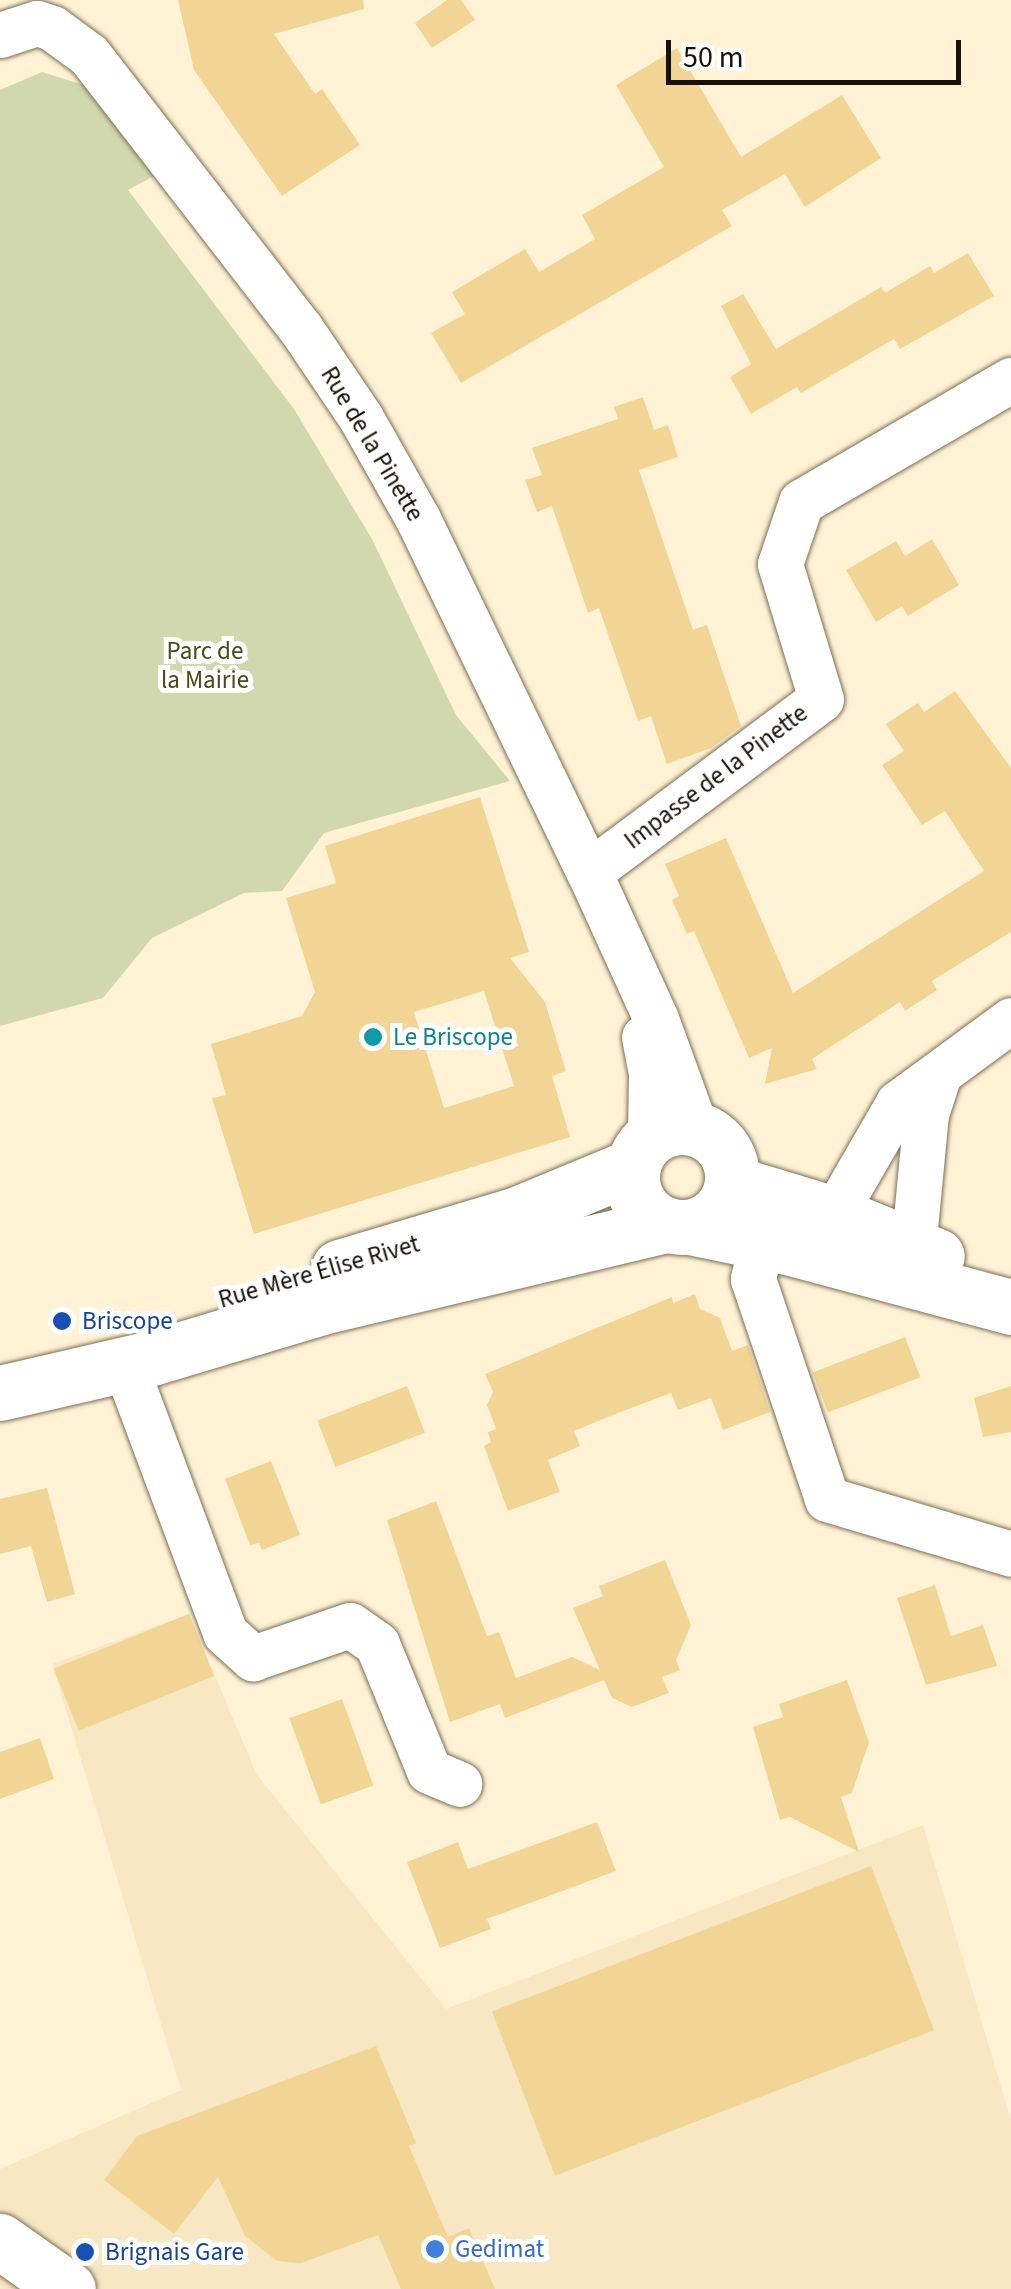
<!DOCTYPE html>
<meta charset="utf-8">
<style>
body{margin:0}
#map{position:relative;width:1011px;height:2289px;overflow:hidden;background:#fff2d5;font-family:"Source Sans 3",sans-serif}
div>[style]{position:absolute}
.built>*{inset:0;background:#f7e7c3}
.green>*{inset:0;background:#d2d8ae}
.building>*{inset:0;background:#f2d594;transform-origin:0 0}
.roads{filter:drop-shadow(0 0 2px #7c7056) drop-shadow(0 0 2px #7c7056)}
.minor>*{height:45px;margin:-22.5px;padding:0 22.5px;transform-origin:22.5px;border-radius:22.5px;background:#fff}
.tertiary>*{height:55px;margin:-27.5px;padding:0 27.5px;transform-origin:27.5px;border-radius:27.5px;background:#fff}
.tertiary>.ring{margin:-27.5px;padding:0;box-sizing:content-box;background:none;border:55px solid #fff;border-radius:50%}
.secondary>*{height:55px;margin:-27.5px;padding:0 27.5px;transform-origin:27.5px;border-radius:27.5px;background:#fff}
.dots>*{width:28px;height:28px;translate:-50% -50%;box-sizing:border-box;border:5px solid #fff;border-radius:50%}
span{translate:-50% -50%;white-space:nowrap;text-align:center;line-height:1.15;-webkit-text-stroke:10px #fff;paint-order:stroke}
.street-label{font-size:25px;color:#161107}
.park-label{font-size:25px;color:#474c1a}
.culture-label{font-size:25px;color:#0d838f}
.left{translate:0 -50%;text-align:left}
.transit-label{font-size:25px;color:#164399}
.shop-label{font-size:25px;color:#366cbe}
.scale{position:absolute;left:666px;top:40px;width:295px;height:45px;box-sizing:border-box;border:5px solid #161107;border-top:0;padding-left:12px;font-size:30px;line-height:35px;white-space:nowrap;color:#161107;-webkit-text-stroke:8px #fff;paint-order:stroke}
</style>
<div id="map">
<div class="built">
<i style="clip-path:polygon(189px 1614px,257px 1775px,446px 2009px,923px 1825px,1011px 2120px,1011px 2289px,0 2289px,0 2169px,181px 2090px,52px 1664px)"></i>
</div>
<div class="green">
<i style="clip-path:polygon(42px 72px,90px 87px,154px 176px,128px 190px,294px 409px,373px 541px,456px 715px,510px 781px,324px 833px,282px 891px,244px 893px,152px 938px,103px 998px,0 1026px,0 90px)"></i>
</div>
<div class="building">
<i style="clip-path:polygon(178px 0,363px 0,364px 9px,274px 34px,315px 94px,322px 89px,360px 145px,282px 196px,194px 70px)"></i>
<i style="clip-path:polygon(447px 0,461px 0,475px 20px,432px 48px,415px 23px)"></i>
<i style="clip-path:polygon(677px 48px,741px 157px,842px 95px,881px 158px,805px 207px,785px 174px,722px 210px,732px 226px,461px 383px,431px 333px,465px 314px,452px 292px,525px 249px,539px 272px,595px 239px,582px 215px,664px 167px,616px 85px)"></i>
<i style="clip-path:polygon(968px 253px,994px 296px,900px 349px,894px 339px,801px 393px,797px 387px,751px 414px,730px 377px,751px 364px,721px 306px,743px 294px,776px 349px,881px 287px,885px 293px,930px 266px,934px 273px)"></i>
<i style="clip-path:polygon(643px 397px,654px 430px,668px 425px,678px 457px,639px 470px,693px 630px,707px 625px,741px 726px,711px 748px,667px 764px,651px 716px,638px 721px,599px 608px,588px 613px,552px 506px,537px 512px,525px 480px,542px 475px,532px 448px,618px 419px,614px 407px)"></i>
<i style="clip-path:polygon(932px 539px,959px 585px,908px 616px,902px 606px,876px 622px,846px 570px,896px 541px,905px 556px)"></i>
<i style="clip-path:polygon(955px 691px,1011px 768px,1011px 932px,932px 981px,937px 990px,905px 1011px,900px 1002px,812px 1059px,817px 1069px,765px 1084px,772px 1048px,749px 1058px,694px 931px,687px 934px,672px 900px,679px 896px,665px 864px,726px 838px,793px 993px,984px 871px,945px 811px,922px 825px,882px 765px,904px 751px,886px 724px,918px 703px,924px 712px)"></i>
<i style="clip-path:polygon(evenodd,480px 797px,529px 952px,510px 958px,545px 1002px,566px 1071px,552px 1076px,570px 1137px,254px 1234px,212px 1098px,226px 1095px,211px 1044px,302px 1016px,315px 992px,286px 898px,336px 883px,325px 846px,480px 797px,484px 991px,514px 1086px,444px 1108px,414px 1012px,484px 991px)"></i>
<i style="clip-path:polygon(695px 1294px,700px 1309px,720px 1318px,732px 1351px,748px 1345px,770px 1412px,723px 1430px,711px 1398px,678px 1410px,671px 1393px,618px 1413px,574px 1431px,580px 1446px,548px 1460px,560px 1492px,508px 1511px,484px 1446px,491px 1442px,488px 1432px,496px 1429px,487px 1405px,493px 1392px,485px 1374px,672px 1297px,673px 1303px)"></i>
<i style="left:905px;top:1337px;width:43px;height:99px;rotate:69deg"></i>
<i style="left:407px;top:1386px;width:50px;height:96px;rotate:69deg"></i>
<i style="clip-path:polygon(1011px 1386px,1011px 1432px,983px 1437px,974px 1398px)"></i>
<i style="clip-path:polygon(271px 1461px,300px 1535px,262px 1550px,259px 1543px,250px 1545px,225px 1479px)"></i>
<i style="clip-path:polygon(47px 1488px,75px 1594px,47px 1602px,31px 1546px,0 1554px,0 1499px)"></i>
<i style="clip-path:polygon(436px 1501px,487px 1636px,499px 1632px,516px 1678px,572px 1657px,600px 1670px,573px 1608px,603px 1596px,599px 1586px,665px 1560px,691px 1625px,676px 1660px,680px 1670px,662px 1677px,669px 1693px,632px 1707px,612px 1698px,604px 1680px,505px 1718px,500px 1704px,450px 1722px,387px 1520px)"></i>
<i style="clip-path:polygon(935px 1585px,951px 1636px,983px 1625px,997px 1666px,926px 1685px,897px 1598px)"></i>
<i style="left:189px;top:1614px;width:67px;height:146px;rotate:68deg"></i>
<i style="clip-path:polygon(847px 1680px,869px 1742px,852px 1793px,841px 1797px,859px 1852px,790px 1817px,780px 1820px,753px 1727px,783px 1717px,779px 1704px)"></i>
<i style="left:342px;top:1699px;width:92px;height:56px;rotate:70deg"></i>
<i style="clip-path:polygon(40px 1738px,54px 1779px,0 1799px,0 1752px)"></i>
<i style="clip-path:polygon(597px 1822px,616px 1871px,487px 1919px,491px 1929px,440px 1948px,407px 1862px,458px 1842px,468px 1869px)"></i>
<i style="left:871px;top:1866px;width:176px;height:406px;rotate:69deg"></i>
<i style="clip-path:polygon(376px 2046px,416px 2143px,409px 2146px,448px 2237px,469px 2228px,495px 2289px,401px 2289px,378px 2235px,301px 2263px,277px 2261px,245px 2236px,218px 2177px,174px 2234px,104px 2180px,137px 2136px)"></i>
</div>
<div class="roads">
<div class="minor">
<i style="left:0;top:35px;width:39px;rotate:-18deg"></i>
<i style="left:37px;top:23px;width:16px;rotate:18deg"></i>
<i style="left:52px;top:28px;width:46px;rotate:36.1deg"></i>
<i style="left:89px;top:55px;width:346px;rotate:52.3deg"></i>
<i style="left:301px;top:329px;width:107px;rotate:56deg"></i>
<i style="left:361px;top:418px;width:116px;rotate:60.6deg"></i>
<i style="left:418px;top:519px;width:392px;rotate:64.2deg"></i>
<i style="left:589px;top:872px;width:162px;rotate:65.5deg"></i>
<i style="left:656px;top:1019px;width:117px;rotate:70deg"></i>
<i style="left:589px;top:872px;width:289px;rotate:-36.7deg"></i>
<i style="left:821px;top:699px;width:141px;rotate:-106.9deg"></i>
<i style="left:780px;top:564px;width:65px;rotate:-71.3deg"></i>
<i style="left:801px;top:502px;width:243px;rotate:-30.2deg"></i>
<i style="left:644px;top:1037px;width:36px;rotate:79deg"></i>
<i style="left:651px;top:1072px;width:67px;rotate:90.9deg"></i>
<i style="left:834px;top:1214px;width:128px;rotate:-60deg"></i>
<i style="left:898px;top:1103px;width:140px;rotate:-36.3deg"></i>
<i style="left:762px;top:1242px;width:38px;rotate:104deg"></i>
<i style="left:753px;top:1279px;width:232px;rotate:71.4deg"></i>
<i style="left:827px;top:1499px;width:192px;rotate:16.6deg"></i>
<i style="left:913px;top:1249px;width:136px;rotate:-84.5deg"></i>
<i style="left:926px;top:1114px;width:39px;rotate:-72deg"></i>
<i style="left:125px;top:1365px;width:286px;rotate:69.5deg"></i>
<i style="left:225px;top:1633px;width:38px;rotate:42deg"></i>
<i style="left:253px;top:1658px;width:102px;rotate:-18.8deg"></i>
<i style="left:350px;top:1625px;width:33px;rotate:35deg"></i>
<i style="left:377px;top:1644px;width:137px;rotate:67.7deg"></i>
<i style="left:429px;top:1771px;width:33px;rotate:23deg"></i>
</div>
<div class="tertiary">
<i class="ring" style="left:632px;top:1127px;width:45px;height:45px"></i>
<i style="left:732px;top:1183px;width:107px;rotate:16.9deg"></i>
<i style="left:834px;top:1214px;width:111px;rotate:22.2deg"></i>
<i style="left:690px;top:1227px;width:99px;rotate:11.7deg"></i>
<i style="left:787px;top:1247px;width:232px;rotate:15deg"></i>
<i style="left:339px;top:1267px;width:184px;rotate:-16.5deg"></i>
<i style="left:515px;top:1215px;width:128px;rotate:-22.6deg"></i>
<i style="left:0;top:1393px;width:156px;rotate:-13deg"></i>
<i style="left:152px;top:1358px;width:177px;rotate:-16.7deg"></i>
<i style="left:322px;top:1307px;width:355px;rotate:-13.4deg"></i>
</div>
<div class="secondary">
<i style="left:0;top:2241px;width:83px;rotate:35.2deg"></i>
</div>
</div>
<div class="dots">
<i style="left:373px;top:1037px;background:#0f9aa8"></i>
<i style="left:62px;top:1321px;background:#1a4fb4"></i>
<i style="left:435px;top:2249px;background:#3f7fe0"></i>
<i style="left:85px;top:2252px;background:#1a4fb4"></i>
</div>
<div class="street-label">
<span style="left:372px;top:444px;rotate:59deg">Rue de la Pinette</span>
<span style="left:716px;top:777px;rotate:-37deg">Impasse de la Pinette</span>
<span style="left:319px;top:1272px;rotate:-16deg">Rue Mère Élise Rivet</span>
</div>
<div class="park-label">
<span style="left:205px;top:666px">Parc de<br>la Mairie</span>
</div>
<div class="culture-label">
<span class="left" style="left:393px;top:1037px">Le Briscope</span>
</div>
<div class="transit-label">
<span class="left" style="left:82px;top:1321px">Briscope</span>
<span class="left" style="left:105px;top:2252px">Brignais Gare</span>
</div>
<div class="shop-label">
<span class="left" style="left:455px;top:2249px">Gedimat</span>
</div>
<div class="scale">50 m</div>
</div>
